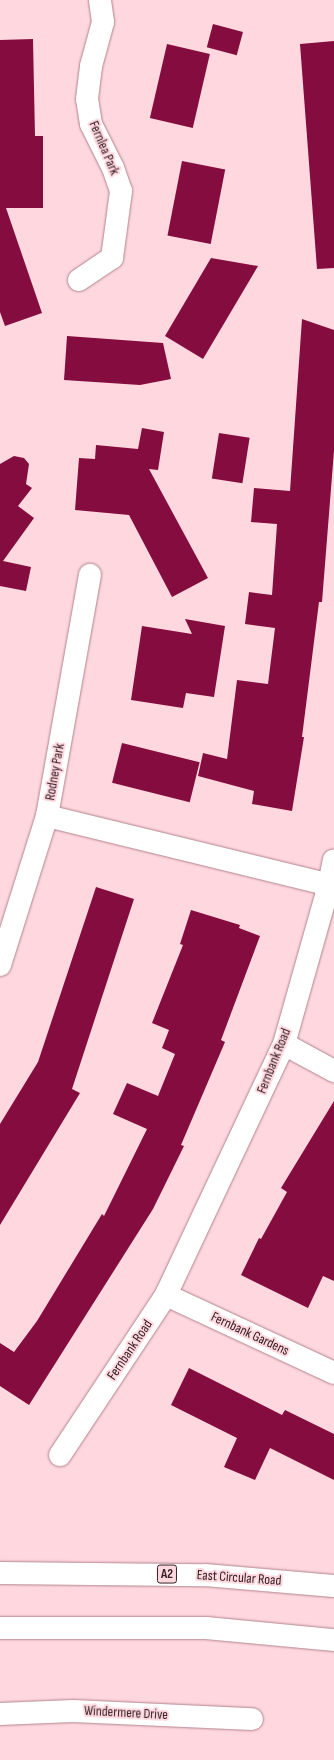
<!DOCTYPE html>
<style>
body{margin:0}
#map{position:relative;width:334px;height:1760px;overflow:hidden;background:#ffd7df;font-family:"Sofia Sans Condensed",sans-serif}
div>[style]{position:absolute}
.building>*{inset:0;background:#850c3e;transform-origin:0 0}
.roads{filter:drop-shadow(0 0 1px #b1848d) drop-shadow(0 0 1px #b1848d)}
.minor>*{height:22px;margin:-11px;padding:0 11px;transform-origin:11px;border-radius:11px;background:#fff}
.highway>*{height:22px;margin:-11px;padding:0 11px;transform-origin:11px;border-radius:11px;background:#fff}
span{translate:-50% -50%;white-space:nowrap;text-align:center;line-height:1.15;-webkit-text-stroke:4px #ffd7df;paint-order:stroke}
.shield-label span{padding:1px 3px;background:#ffd7df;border:1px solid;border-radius:3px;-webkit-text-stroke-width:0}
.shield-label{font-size:13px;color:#322024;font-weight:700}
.street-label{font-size:14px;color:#322024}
</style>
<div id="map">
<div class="building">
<i style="left:213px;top:24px;width:31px;height:24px;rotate:15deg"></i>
<i style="clip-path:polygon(33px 39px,35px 136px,43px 136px,43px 208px,6px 208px,42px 313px,5px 326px,0 312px,0 40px)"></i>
<i style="clip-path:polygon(334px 41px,334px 268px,317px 269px,300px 44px)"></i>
<i style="left:167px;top:44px;width:44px;height:76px;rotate:13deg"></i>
<i style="left:182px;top:161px;width:44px;height:76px;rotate:11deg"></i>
<i style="clip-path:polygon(211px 258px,258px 266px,203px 359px,165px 336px)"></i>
<i style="clip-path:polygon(302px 319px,334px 330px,334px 451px,322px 602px,319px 602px,302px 737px,304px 737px,292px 811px,252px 804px,254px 791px,198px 776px,203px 753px,227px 759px,237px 680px,268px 684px,275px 628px,245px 624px,249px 592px,272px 595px,277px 524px,251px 522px,254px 488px,290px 491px)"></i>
<i style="clip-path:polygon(67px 336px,163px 343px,171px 379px,140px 385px,64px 380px)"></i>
<i style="clip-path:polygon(142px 428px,164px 432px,158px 470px,149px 469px,208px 578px,172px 597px,129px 515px,75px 510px,79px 458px,95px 459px,96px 445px,138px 449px)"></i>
<i style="left:219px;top:433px;width:31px;height:46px;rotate:9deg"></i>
<i style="clip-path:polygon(14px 456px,24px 458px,29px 464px,26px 484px,32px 488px,18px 506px,34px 518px,3px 561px,31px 567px,26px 591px,0 586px,0 464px)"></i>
<i style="clip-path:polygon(185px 619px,225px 626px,214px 697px,186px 693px,183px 708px,131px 700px,142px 626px,192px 634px)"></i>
<i style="left:122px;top:743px;width:80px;height:41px;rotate:14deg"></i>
<i style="clip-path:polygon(96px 887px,134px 899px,72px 1089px,80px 1093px,0 1225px,0 1124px,38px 1062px)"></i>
<i style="clip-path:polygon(191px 910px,240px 925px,239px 928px,260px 936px,221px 1040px,225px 1042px,181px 1145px,184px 1146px,153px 1209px,29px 1405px,0 1386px,0 1343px,14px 1352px,37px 1321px,102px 1214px,104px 1216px,147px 1129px,113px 1114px,127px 1083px,158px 1096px,175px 1054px,162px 1048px,169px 1030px,152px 1023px,183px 945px,180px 944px)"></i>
<i style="clip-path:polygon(334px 1101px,334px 1281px,323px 1276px,308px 1308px,241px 1275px,259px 1238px,261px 1239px,287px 1192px,281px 1188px)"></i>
<i style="clip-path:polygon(189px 1368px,282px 1415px,285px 1410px,334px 1434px,334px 1480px,270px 1448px,255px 1480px,224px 1467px,237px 1438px,171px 1405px)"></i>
</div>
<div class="roads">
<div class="minor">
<i style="left:79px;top:280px;width:40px;rotate:-34deg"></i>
<i style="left:112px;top:258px;width:68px;rotate:-82.3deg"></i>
<i style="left:121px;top:191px;width:24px;rotate:-109deg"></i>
<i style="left:113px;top:168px;width:49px;rotate:-116.6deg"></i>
<i style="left:91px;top:124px;width:25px;rotate:-99deg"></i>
<i style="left:87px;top:99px;width:33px;rotate:-83deg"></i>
<i style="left:91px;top:66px;width:46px;rotate:-74.7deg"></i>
<i style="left:103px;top:22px;width:22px;rotate:-98deg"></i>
<i style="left:47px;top:816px;width:290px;rotate:13.7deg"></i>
<i style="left:329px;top:885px;width:165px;rotate:105.8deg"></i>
<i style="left:284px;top:1044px;width:277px;rotate:115.2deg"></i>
<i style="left:166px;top:1295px;width:192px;rotate:123.5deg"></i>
<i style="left:329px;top:885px;width:25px;rotate:-79deg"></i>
<i style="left:0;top:965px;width:156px;rotate:-72.5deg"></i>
<i style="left:47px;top:816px;width:245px;rotate:-79.9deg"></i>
<i style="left:284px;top:1044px;width:57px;rotate:28.4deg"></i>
<i style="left:166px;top:1295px;width:185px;rotate:24.9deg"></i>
<i style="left:0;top:1714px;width:73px;rotate:-2.4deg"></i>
<i style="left:73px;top:1711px;width:179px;rotate:2.6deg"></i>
</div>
<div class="highway">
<i style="left:0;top:1573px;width:205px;rotate:0.6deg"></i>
<i style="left:205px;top:1575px;width:129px;rotate:4.9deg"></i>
<i style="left:0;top:1628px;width:206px"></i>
<i style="left:206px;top:1628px;width:129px;rotate:5.4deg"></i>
</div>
</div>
<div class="shield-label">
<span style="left:167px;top:1574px">A2</span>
</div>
<div class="street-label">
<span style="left:104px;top:148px;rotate:67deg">Fernlea Park</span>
<span style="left:55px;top:772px;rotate:-80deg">Rodney Park</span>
<span style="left:274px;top:1061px;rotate:-68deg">Fernbank Road</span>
<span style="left:250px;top:1334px;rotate:25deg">Fernbank Gardens</span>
<span style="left:130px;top:1350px;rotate:-56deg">Fernbank Road</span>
<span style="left:239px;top:1578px;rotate:4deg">East Circular Road</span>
<span style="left:126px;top:1713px;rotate:3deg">Windermere Drive</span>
</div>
</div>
